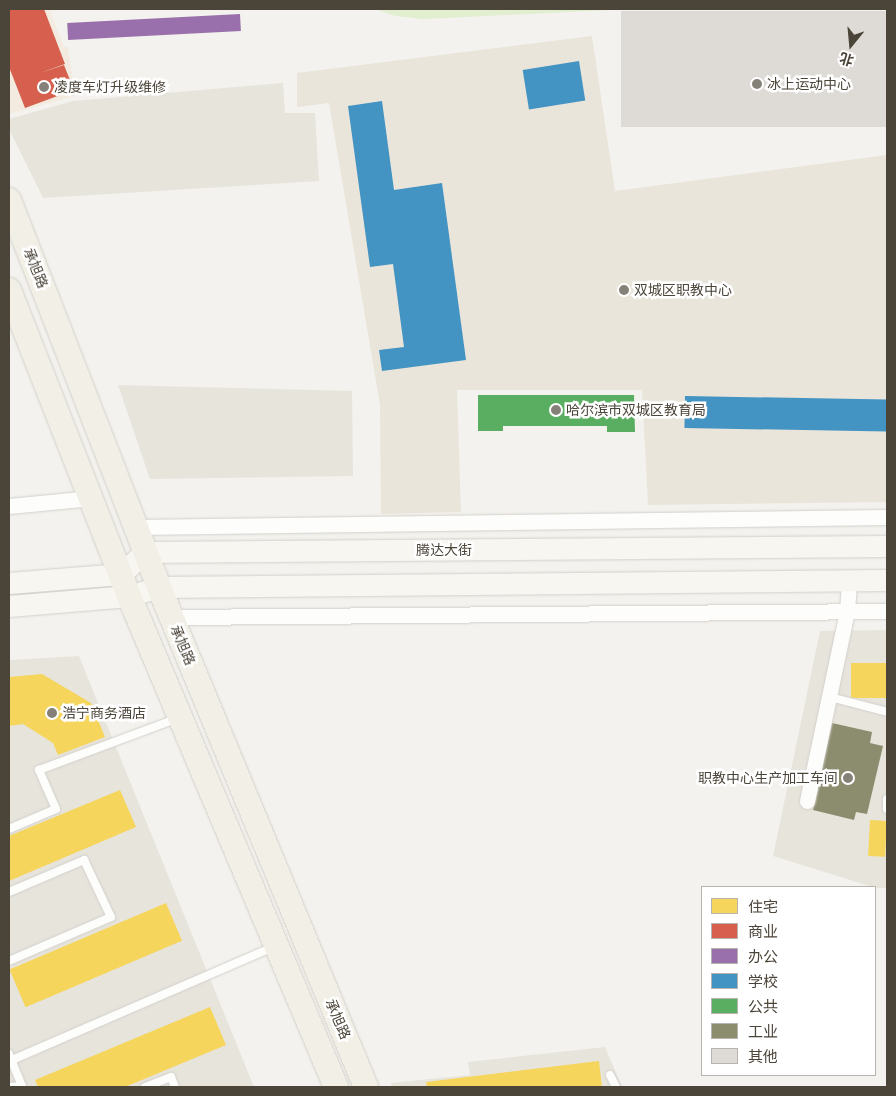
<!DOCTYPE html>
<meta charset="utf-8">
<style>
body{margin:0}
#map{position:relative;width:896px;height:1096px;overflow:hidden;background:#f4f2ee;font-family:Ubuntu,"Noto Sans SC",sans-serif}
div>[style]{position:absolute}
.residential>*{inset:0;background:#e7e4dc}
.commercial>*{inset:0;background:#f3ebdf}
.education>*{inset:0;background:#eae5da}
.green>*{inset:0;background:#e1eecf}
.homes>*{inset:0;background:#f6d55c;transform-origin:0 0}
.shops>*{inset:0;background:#d6604d}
.offices>*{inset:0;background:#9970ab;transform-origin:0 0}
.schools>*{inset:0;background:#4393c3;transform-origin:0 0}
.public>*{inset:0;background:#5aae61}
.industry>*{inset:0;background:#8c8c6e}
.building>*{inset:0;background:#dedbd6;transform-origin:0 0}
.roads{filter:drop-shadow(0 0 1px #d2d0cb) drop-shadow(0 0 1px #d2d0cb)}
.lane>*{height:8px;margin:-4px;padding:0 4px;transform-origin:4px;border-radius:4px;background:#fdfdfc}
.street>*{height:15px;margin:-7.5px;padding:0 7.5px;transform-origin:7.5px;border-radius:7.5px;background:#fdfdfc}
.secondary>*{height:21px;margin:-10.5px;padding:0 10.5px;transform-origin:10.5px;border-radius:10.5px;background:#f7f6f1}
.primary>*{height:24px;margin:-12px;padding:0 12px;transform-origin:12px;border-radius:12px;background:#f2efe6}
.dots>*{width:14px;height:14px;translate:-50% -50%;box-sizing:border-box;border:2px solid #fff;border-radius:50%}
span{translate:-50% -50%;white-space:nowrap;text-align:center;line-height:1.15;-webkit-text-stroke:5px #fff;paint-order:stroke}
.poi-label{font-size:14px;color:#4b4439}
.left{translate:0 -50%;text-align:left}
.right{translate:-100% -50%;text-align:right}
.street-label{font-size:14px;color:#4b4439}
.frame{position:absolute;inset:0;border:10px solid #4b4439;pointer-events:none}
.legend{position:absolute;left:701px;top:886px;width:175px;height:190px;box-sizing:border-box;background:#fff;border:1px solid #b7b4b0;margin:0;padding:6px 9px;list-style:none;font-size:15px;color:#4b4439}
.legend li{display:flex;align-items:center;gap:10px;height:25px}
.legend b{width:25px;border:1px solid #b7b4b0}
.north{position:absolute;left:826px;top:20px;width:50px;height:50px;-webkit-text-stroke:4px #fff;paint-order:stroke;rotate:197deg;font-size:14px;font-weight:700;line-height:20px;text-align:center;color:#4b4439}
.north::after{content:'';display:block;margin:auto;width:18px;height:22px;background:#4b4439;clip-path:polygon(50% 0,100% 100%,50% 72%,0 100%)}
</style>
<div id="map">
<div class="residential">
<i style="clip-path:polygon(283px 83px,285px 113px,315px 113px,319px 181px,43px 198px,9px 129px,9px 119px,73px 101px)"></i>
<i style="clip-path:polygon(118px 385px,352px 391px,353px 476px,150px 479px)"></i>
<i style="clip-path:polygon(887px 630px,887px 888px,876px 888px,773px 856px,820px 631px)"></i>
<i style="clip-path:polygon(79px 656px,254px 1087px,9px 1087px,9px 660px)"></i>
<i style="clip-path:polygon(605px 1047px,622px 1087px,393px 1087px,390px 1083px,470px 1075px,468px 1062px)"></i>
</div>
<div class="commercial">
<i style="clip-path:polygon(9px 9px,49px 9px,64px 47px,68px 47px,75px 96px,9px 114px)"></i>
</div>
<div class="education">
<i style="clip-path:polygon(592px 36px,615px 191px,887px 155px,887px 502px,648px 505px,642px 390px,457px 390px,461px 512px,381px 514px,380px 405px,329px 103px,297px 107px,297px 73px)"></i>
</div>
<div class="green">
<i style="clip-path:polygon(375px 9px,632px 9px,424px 19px,395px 16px)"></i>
</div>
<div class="homes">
<i style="left:851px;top:663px;width:36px;height:35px"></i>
<i style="clip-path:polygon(42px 674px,91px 703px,105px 737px,58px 755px,53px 743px,23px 724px,9px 726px,9px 677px)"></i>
<i style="clip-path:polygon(120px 790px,136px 827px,9px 881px,9px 836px)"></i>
<i style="left:870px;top:820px;width:17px;height:36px;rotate:3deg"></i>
<i style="left:166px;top:903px;width:41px;height:170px;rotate:67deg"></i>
<i style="clip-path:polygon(210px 1007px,226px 1045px,125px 1087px,38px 1087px,35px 1080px)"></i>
<i style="clip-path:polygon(599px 1061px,602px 1087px,427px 1087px,426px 1082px)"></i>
</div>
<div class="shops">
<i style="clip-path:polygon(9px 9px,44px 9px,65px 64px,40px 73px,64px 65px,74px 90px,25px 108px,9px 67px)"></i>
</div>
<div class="offices">
<i style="left:240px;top:14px;width:17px;height:173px;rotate:87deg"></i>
</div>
<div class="schools">
<i style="left:579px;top:61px;width:40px;height:57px;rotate:81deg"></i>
<i style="clip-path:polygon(382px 101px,394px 190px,442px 183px,466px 360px,382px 371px,379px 350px,404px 347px,393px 264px,370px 267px,348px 106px)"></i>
<i style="left:685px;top:396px;width:202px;height:32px;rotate:1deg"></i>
</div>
<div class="public">
<i style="clip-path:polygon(478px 395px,634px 395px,635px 432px,607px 432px,607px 426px,503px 426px,503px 431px,478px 431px)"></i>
</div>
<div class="industry">
<i style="clip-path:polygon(832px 723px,872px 732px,870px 743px,883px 746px,867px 814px,856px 812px,854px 820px,813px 810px)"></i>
</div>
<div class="building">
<i style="left:887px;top:11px;width:116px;height:266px;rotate:90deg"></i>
</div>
<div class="roads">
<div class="lane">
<i style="left:830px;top:697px;width:59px;rotate:14.7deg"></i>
<i style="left:887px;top:799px;width:10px;rotate:90deg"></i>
<i style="left:9px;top:829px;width:51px;rotate:-23.1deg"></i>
<i style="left:56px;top:809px;width:43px;rotate:-113.6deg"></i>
<i style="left:39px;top:770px;width:148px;rotate:-20.5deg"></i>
<i style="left:9px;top:892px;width:82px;rotate:-23.1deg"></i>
<i style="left:84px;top:860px;width:63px;rotate:64.7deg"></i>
<i style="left:111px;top:917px;width:111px;rotate:156.7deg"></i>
<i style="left:9px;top:1054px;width:35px;rotate:68deg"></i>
<i style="left:12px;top:1060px;width:287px;rotate:-23.4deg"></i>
<i style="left:610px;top:1075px;width:13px;rotate:63deg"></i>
<i style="left:9px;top:1087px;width:13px;rotate:-4deg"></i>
<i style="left:145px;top:1087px;width:28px;rotate:-21deg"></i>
<i style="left:171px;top:1077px;width:11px;rotate:68deg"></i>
</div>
<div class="street">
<i style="left:9px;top:506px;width:83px;rotate:-5.5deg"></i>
<i style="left:136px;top:527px;width:751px;rotate:-0.76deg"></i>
<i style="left:171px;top:617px;width:716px;rotate:-0.48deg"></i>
<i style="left:807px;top:801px;width:194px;rotate:-78.1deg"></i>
<i style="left:847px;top:611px;width:30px;rotate:-86deg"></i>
</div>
<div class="secondary">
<i style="left:9px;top:583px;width:112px;rotate:-4.6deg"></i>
<i style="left:121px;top:574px;width:33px;rotate:-43deg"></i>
<i style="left:145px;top:552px;width:742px;rotate:-0.46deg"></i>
<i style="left:9px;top:606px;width:120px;rotate:-4.8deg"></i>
<i style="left:129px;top:596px;width:31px;rotate:-17deg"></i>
<i style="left:159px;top:587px;width:728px;rotate:-0.55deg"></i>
</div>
<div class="primary">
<i style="left:9px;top:200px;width:415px;rotate:68.8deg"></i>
<i style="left:159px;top:587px;width:541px;rotate:67.51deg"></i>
<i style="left:9px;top:290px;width:329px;rotate:68.6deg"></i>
<i style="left:129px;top:596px;width:533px;rotate:67.14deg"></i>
</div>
</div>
<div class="dots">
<i style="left:757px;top:84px;background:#868178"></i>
<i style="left:44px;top:87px;background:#868178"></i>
<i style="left:624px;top:290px;background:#868178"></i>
<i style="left:556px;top:410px;background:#868178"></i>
<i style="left:52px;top:713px;background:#868178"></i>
<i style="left:848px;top:778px;background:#868178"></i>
</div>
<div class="poi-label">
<span class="left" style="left:767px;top:84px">冰上运动中心</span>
<span class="left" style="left:54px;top:87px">凌度车灯升级维修</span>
<span class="left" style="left:634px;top:290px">双城区职教中心</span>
<span class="left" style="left:566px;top:410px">哈尔滨市双城区教育局</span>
<span class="left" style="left:62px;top:713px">浩宁商务酒店</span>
<span class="right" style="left:838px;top:778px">职教中心生产加工车间</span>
</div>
<div class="street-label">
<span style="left:36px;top:268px;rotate:68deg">承旭路</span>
<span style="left:444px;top:550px">腾达大街</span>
<span style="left:183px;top:645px;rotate:67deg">承旭路</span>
<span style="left:338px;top:1019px;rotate:67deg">承旭路</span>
</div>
<div class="frame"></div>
<ul class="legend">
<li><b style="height:14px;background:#f6d55c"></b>住宅</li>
<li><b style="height:14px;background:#d6604d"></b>商业</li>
<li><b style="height:14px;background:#9970ab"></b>办公</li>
<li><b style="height:14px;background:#4393c3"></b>学校</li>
<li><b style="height:14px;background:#5aae61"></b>公共</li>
<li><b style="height:14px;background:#8c8c6e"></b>工业</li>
<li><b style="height:14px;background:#dedbd6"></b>其他</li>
</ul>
<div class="north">北</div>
</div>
